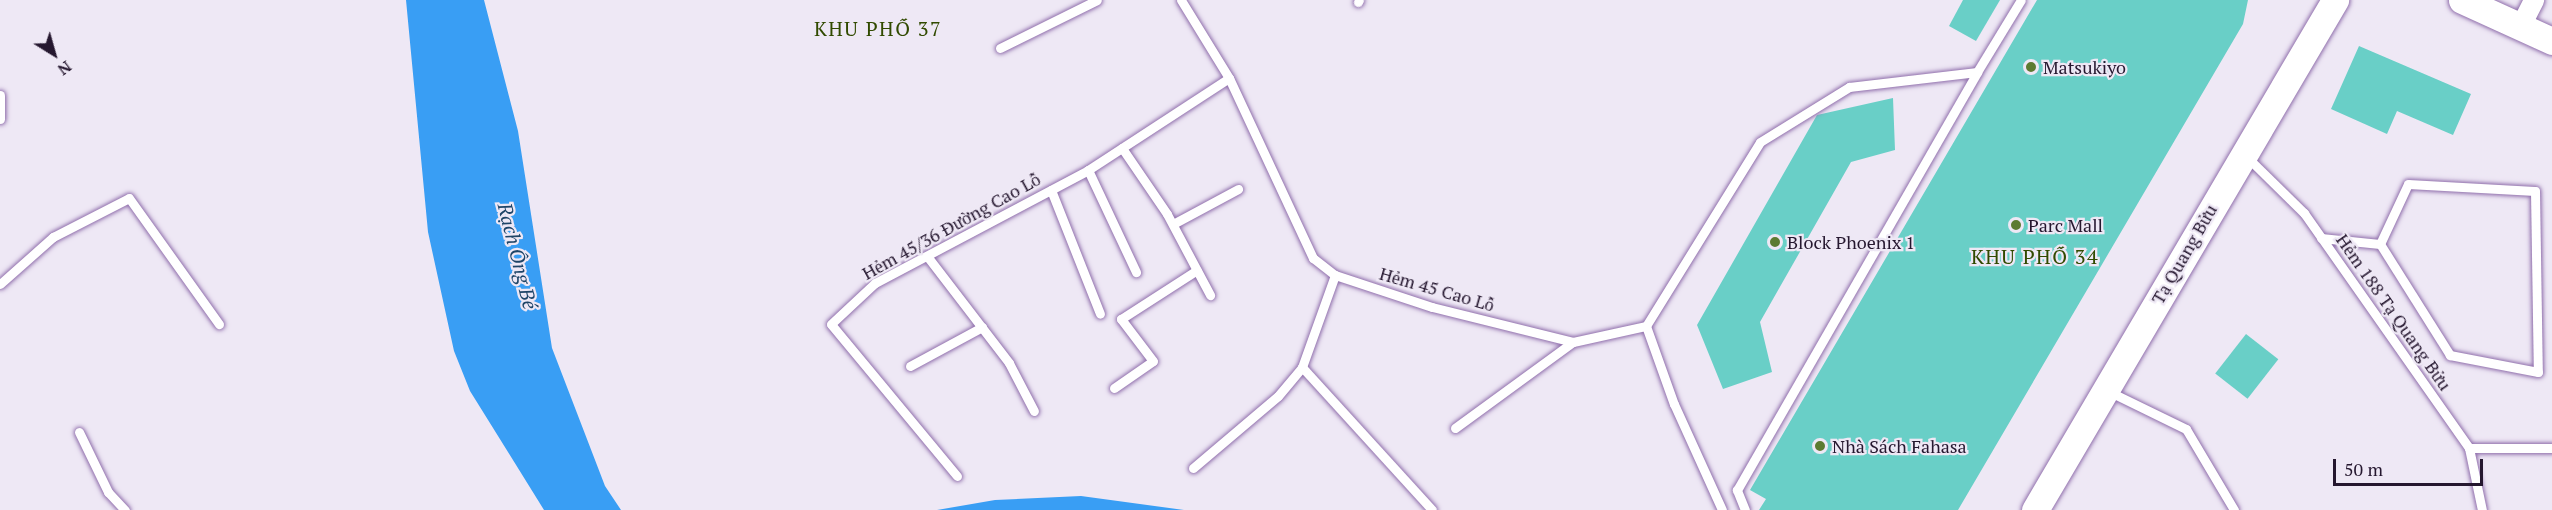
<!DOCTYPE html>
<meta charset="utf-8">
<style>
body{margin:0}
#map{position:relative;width:2552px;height:510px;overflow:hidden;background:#eee8f5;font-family:"PT Serif",serif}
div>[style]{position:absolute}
.water>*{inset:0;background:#399ef4}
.building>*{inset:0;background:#69cfc7;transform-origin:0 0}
.roads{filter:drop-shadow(0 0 2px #906fac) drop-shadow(0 0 2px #906fac)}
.lane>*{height:9px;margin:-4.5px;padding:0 4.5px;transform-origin:4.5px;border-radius:4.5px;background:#fff}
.street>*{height:20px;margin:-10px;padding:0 10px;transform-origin:10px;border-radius:10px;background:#fff}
.secondary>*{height:27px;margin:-13.5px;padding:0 13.5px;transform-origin:13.5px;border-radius:13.5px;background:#fff}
.dots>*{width:16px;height:16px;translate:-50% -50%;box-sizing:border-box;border:3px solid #eee8f5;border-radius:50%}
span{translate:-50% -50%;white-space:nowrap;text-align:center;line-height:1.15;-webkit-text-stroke:4.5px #eee8f5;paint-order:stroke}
.poi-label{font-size:18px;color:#25172f}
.left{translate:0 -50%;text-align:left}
.street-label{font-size:18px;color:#25172f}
.neighbourhood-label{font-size:20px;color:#314a00;letter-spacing:1.5px}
.water-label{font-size:20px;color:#1e4467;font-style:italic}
.north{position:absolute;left:24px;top:24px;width:60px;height:60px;-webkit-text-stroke:4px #eee8f5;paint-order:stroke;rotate:143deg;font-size:16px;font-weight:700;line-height:24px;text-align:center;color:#25172f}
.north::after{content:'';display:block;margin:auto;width:21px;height:27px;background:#25172f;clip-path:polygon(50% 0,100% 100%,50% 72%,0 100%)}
.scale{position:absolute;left:2333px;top:459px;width:150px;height:27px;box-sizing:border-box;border:3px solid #25172f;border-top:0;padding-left:8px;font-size:18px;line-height:21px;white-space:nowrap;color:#25172f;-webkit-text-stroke:4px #eee8f5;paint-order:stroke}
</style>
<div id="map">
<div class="water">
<i style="clip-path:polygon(406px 0,484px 0,518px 131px,552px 348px,605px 486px,621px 510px,544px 510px,470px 391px,454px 351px,428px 232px)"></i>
<i style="clip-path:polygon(1081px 496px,1184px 510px,937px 510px,995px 500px)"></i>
</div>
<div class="building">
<i style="clip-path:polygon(1963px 0,2000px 0,1976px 41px,1949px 26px)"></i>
<i style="clip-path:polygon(2037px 0,2248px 0,2243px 24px,1958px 510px,1759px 510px,1766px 499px,1750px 490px)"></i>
<i style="clip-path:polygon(2359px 46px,2471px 94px,2453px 135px,2397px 111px,2387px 134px,2331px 109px)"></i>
<i style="clip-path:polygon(1893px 98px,1895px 150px,1851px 162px,1760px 322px,1772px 372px,1723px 389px,1697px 325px,1817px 115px)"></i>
<i style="left:2246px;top:334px;width:41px;height:50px;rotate:38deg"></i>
</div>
<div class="roads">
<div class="lane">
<i style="left:1181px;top:0;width:92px;rotate:58.4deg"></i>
<i style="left:1229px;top:78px;width:199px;rotate:65deg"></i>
<i style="left:1313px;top:258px;width:28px;rotate:38deg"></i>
<i style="left:1335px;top:275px;width:102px;rotate:18.3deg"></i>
<i style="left:1432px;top:307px;width:145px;rotate:13.9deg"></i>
<i style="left:1573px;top:342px;width:75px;rotate:-12.4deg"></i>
<i style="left:1358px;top:2px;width:2px;rotate:-63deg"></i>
<i style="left:1000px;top:48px;width:108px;rotate:-26.3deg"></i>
<i style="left:0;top:95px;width:24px;rotate:90deg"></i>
<i style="left:1122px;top:148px;width:80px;rotate:55.7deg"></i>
<i style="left:1167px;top:214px;width:92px;rotate:62deg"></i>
<i style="left:2247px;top:157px;width:80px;rotate:44.5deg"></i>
<i style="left:2304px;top:213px;width:287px;rotate:54.9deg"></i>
<i style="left:2469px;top:448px;width:63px;rotate:78.2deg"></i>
<i style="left:1088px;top:170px;width:113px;rotate:64.8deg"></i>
<i style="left:1051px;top:190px;width:133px;rotate:68.4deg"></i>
<i style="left:1173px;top:224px;width:74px;rotate:-28.3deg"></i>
<i style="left:2321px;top:238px;width:59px;rotate:5.8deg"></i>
<i style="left:2380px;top:244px;width:66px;rotate:-65deg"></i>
<i style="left:2408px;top:184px;width:127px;rotate:3.2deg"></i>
<i style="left:2535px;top:191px;width:181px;rotate:89.1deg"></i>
<i style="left:2538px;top:372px;width:90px;rotate:-169.1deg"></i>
<i style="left:2450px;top:355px;width:131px;rotate:-122.2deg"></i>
<i style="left:927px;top:256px;width:135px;rotate:52.5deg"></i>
<i style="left:1009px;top:363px;width:54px;rotate:62.5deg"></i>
<i style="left:1335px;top:275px;width:98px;rotate:109.7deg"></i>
<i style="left:1302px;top:367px;width:193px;rotate:47.7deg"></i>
<i style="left:0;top:284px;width:71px;rotate:-41.6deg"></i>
<i style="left:53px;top:237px;width:85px;rotate:-27.2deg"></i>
<i style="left:129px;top:198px;width:155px;rotate:54.5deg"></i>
<i style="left:1646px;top:326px;width:216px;rotate:-58.2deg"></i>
<i style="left:1760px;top:142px;width:105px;rotate:-31.7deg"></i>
<i style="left:1849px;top:87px;width:129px;rotate:-6.7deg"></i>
<i style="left:1977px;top:72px;width:84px;rotate:-58.6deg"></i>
<i style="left:1646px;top:326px;width:83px;rotate:70.3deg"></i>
<i style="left:1674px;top:404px;width:116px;rotate:65.6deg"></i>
<i style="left:910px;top:366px;width:82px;rotate:-28.4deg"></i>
<i style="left:1114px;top:388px;width:47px;rotate:-34.7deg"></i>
<i style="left:1153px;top:361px;width:53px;rotate:-127.3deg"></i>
<i style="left:1121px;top:319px;width:90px;rotate:-32.8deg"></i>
<i style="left:2108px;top:391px;width:87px;rotate:26deg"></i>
<i style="left:2186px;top:429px;width:94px;rotate:59.3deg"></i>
<i style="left:1455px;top:428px;width:146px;rotate:-36.1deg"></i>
<i style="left:79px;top:432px;width:67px;rotate:64.2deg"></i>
<i style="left:108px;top:492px;width:25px;rotate:47deg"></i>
<i style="left:2469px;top:448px;width:83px"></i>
<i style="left:1193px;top:468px;width:111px;rotate:-40.3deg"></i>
<i style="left:1278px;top:396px;width:38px;rotate:-50deg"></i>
<i style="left:957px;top:476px;width:197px;rotate:-129.7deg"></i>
<i style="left:831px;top:324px;width:60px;rotate:-43deg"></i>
<i style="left:875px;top:283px;width:241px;rotate:-27.9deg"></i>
<i style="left:1088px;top:170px;width:168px;rotate:-33.1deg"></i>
<i style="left:1745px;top:510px;width:22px;rotate:-112deg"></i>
<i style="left:1737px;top:490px;width:482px;rotate:-60.1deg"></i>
</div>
<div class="street">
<i style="left:2521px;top:26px;width:29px;rotate:-63deg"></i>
</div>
<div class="secondary">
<i style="left:2462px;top:0;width:99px;rotate:24.5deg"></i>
<i style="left:2035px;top:510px;width:592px;rotate:-59.53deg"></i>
</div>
</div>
<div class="dots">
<i style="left:2031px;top:67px;background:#5c7b31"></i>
<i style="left:2016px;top:225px;background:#5c7b31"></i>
<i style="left:1775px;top:242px;background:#5c7b31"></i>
<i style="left:1820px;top:446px;background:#5c7b31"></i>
</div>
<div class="poi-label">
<span class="left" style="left:2043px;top:67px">Matsukiyo</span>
<span class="left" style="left:2028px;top:225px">Parc Mall</span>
<span class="left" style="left:1787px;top:242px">Block Phoenix 1</span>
<span class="left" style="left:1832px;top:446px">Nhà Sách Fahasa</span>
</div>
<div class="street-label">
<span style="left:951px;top:226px;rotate:-29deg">Hẻm 45/36 Đường Cao Lỗ</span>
<span style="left:2184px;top:254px;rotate:-60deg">Tạ Quang Bửu</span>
<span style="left:1437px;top:289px;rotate:16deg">Hẻm 45 Cao Lỗ</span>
<span style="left:2394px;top:312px;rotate:55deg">Hẻm 188 Tạ Quang Bửu</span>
</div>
<div class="neighbourhood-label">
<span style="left:878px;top:28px">KHU PHỐ 37</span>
<span style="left:2035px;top:256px">KHU PHỐ 34</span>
</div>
<div class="water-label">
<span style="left:518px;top:256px;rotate:76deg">Rạch Ông Bé</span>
</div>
<div class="north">N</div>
<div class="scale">50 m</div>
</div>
